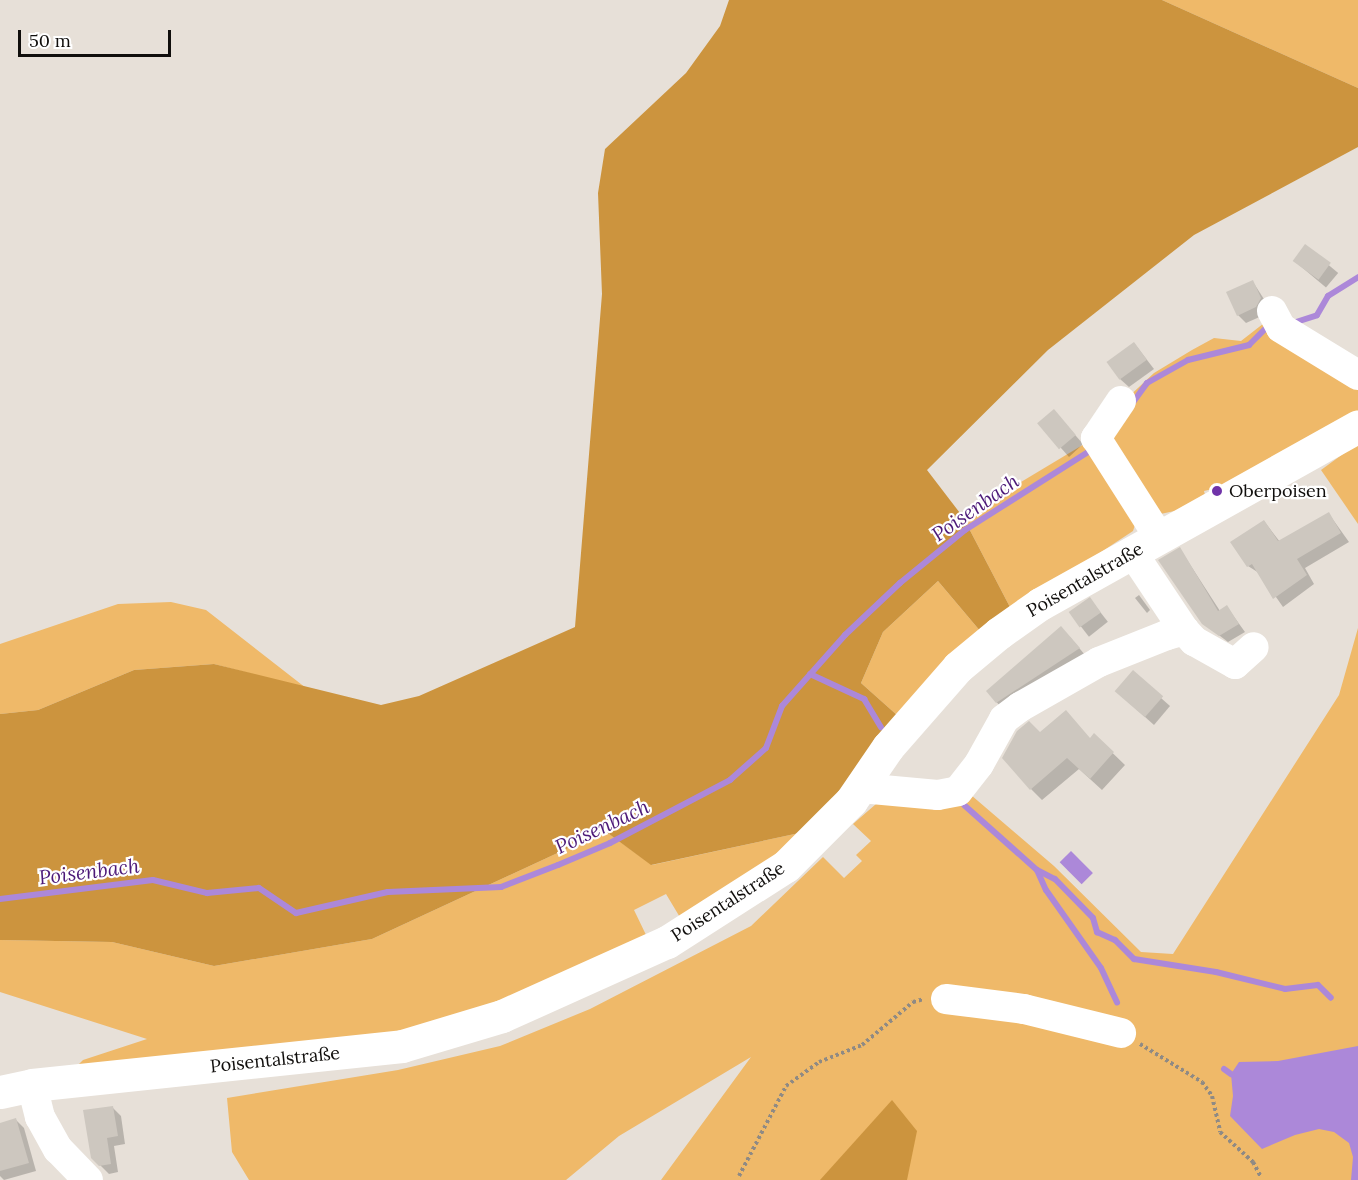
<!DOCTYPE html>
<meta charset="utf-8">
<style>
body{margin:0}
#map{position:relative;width:1358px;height:1180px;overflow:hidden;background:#e7e0d8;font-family:Lora,serif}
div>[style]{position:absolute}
.green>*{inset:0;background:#efb969}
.forest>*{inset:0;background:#cc943e}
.water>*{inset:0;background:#ac88d9;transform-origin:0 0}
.shadow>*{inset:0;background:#0003;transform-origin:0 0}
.stream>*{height:6px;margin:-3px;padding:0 3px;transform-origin:3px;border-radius:3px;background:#ac88d9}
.building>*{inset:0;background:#cdc7bf;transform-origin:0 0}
.path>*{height:4px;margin-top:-2px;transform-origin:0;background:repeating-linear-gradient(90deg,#8f8a84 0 3px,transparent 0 6px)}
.minor>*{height:30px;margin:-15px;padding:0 15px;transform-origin:15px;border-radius:15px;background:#fff}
.major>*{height:33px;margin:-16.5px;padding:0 16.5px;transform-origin:16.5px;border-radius:16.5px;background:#fff}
.dots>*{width:16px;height:16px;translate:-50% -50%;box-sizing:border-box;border:3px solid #fff;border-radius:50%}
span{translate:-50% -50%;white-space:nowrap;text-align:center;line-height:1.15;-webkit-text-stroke:4.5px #fff;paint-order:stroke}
.poi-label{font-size:18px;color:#100e0c}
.left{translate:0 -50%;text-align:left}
.street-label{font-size:18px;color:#100e0c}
.water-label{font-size:20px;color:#4c1978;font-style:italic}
.scale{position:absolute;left:18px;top:30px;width:153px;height:27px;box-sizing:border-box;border:3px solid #100e0c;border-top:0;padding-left:8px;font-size:18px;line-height:21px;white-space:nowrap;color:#100e0c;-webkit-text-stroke:4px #fff;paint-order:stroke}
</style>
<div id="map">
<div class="green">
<i style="clip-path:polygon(1162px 0,1358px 0,1358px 88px)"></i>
<i style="clip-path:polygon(1268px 320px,1358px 381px,1358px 411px,1229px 485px,1204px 491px,1205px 495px,1184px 509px,1151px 516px,1104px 446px,1124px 401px,1154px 373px,1192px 350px,1214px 338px,1241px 341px)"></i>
<i style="clip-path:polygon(1086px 443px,1136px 522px,1133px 531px,1012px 611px,963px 517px)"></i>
<i style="clip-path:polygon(1358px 443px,1358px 524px,1321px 470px)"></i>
<i style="clip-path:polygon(938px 581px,981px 632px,898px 716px,861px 683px,883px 632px)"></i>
<i style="clip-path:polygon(171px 602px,206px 610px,306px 688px,214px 664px,134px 670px,38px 710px,0 714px,0 644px,118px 604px)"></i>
<i style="clip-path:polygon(1358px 628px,1358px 1180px,661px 1180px,751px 1057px,619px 1136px,566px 1180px,249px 1180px,232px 1152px,227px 1098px,398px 1070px,500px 1046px,590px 1009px,751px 926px,823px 857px,844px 878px,862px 861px,856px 855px,871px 841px,853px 824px,876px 804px,971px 795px,1054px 866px,1141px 952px,1173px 954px,1339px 695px)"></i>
<i style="clip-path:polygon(605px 831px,652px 865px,804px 832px,758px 873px,681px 919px,666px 894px,634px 910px,648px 939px,533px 992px,395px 1036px,75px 1068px,83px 1060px,147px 1039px,0 992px,0 940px,112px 942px,214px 966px,372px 939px)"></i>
</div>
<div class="forest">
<i style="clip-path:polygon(729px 0,1162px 0,1358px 88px,1358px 147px,1194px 235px,1048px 350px,927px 470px,963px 517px,1012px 611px,981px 632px,938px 581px,883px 632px,861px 683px,898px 716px,852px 778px,804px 832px,651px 865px,605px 831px,372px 939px,214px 966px,112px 942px,0 940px,0 714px,38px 710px,134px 670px,214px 664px,381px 705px,419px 696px,575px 627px,602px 294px,598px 193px,605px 149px,686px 73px,720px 26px)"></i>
<i style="clip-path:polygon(892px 1100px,917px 1131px,907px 1180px,820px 1180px)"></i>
</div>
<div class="water">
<i style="left:1071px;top:851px;width:31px;height:16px;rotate:45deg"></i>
<i style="clip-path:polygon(1358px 1046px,1358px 1180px,1351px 1180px,1353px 1157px,1349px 1143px,1334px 1132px,1319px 1129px,1295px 1135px,1262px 1149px,1230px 1116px,1233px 1096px,1231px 1074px,1239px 1062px,1278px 1061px)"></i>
</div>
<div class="shadow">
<i style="left:1306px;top:246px;width:42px;height:19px;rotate:40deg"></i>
<i style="clip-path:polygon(1253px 282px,1269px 307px,1264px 315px,1246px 323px,1238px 315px)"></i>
<i style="clip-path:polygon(1134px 343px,1154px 369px,1129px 387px,1120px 379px)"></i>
<i style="clip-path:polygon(1062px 420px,1083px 444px,1069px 457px,1061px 448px)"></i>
<i style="clip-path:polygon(1329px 514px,1349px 542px,1305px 568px,1314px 584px,1283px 607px,1259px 573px,1248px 566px,1264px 521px,1280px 542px)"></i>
<i style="clip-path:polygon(1180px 549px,1220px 611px,1227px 607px,1245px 632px,1228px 642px,1203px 623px)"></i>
<i style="clip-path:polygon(1139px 595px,1150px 610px,1147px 613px,1135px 598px)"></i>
<i style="left:1090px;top:599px;width:29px;height:24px;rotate:52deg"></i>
<i style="left:1070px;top:637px;width:26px;height:98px;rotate:50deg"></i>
<i style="clip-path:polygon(1133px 673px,1170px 706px,1154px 725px,1126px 700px)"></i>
<i style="clip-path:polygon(1040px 734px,1090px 740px,1094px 735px,1125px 765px,1102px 790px,1079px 769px,1042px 800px,1031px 789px)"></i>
<i style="clip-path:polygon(112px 1107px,121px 1116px,125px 1144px,114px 1146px,118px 1172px,109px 1174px,92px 1157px)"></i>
<i style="clip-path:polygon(16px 1120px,24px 1128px,36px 1171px,4px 1180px,0 1176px,0 1124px)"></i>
</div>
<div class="stream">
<i style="left:1293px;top:323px;width:25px;rotate:-18deg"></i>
<i style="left:1317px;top:315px;width:22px;rotate:-60deg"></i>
<i style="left:1328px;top:296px;width:36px;rotate:-32deg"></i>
<i style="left:1131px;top:405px;width:27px;rotate:-54deg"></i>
<i style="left:1147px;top:383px;width:47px;rotate:-29.3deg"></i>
<i style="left:1188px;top:360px;width:63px;rotate:-13.8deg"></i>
<i style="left:1249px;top:345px;width:31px;rotate:-45deg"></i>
<i style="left:810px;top:674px;width:60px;rotate:24.8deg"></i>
<i style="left:864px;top:699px;width:33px;rotate:59deg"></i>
<i style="left:964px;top:805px;width:98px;rotate:41.7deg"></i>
<i style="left:1037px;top:870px;width:22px;rotate:66deg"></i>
<i style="left:1046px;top:890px;width:95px;rotate:54.8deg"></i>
<i style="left:1101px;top:968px;width:38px;rotate:65deg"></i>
<i style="left:1037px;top:870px;width:20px;rotate:27deg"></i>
<i style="left:1055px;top:879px;width:54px;rotate:45.7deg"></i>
<i style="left:1093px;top:918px;width:15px;rotate:74deg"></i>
<i style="left:1097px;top:932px;width:20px;rotate:24deg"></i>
<i style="left:1115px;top:940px;width:27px;rotate:45deg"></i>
<i style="left:1134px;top:959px;width:83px;rotate:9deg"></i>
<i style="left:1216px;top:972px;width:71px;rotate:13.8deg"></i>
<i style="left:1285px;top:989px;width:33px;rotate:-7deg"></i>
<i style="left:1318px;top:985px;width:18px;rotate:45deg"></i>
<i style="left:0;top:899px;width:154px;rotate:-7.1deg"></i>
<i style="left:153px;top:880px;width:56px;rotate:13.5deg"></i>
<i style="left:207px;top:893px;width:52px;rotate:-5.5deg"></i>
<i style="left:259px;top:888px;width:45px;rotate:34deg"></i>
<i style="left:296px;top:913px;width:94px;rotate:-12.9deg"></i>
<i style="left:388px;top:892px;width:113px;rotate:-2.5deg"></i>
<i style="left:501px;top:887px;width:61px;rotate:-21.1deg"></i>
<i style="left:558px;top:865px;width:56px;rotate:-22.9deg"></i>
<i style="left:610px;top:843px;width:136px;rotate:-27.7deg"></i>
<i style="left:730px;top:780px;width:48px;rotate:-41.6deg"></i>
<i style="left:766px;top:748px;width:45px;rotate:-69.1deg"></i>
<i style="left:782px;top:706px;width:95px;rotate:-48.4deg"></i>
<i style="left:845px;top:635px;width:76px;rotate:-43.4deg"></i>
<i style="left:900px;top:583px;width:84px;rotate:-39.2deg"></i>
<i style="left:965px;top:530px;width:149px;rotate:-32.4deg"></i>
<i style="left:1224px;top:1069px;width:9px;rotate:36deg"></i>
</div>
<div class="building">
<i style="left:1305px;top:244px;width:32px;height:21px;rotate:36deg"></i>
<i style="clip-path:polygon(1253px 280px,1261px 298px,1256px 307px,1237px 316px,1226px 292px)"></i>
<i style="left:1134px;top:342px;width:22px;height:34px;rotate:54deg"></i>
<i style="left:1054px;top:409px;width:34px;height:22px;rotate:50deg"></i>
<i style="clip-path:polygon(1329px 512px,1341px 533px,1297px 559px,1307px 575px,1273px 599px,1252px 564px,1247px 567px,1230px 542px,1264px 520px,1278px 541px)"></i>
<i style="clip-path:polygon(1180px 547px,1218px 611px,1227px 605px,1239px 624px,1219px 636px,1202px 624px,1158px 560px)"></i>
<i style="left:1090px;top:597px;width:19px;height:26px;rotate:55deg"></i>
<i style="clip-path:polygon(1061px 626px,1080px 648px,996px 703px,986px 691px)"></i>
<i style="left:1133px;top:670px;width:40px;height:28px;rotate:41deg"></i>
<i style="clip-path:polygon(1066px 710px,1090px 738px,1094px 733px,1114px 752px,1090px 779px,1067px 758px,1030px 790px,1002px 758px,1017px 731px,1029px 721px,1040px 732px)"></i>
<i style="clip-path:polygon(113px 1106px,118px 1136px,107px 1138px,111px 1164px,99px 1166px,91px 1158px,83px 1110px)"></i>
<i style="clip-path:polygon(16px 1118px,29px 1163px,0 1171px,0 1123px)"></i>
</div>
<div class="path">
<i style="left:1140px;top:1044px;width:73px;rotate:31.5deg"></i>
<i style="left:1202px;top:1082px;width:17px;rotate:54deg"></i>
<i style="left:1212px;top:1096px;width:37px;rotate:77deg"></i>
<i style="left:1220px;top:1132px;width:45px;rotate:42.3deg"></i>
<i style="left:1253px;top:1162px;width:17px;rotate:62deg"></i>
<i style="left:739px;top:1176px;width:102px;rotate:-62.4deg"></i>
<i style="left:786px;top:1086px;width:41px;rotate:-36deg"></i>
<i style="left:819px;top:1062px;width:46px;rotate:-21.6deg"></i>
<i style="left:862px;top:1045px;width:67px;rotate:-40.1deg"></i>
<i style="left:913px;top:1002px;width:11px;rotate:-15deg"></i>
</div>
<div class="minor">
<i style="left:1272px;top:311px;width:19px;rotate:62deg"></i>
<i style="left:1281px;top:328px;width:90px;rotate:31.4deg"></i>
<i style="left:1121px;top:401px;width:45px;rotate:124deg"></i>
<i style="left:1096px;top:438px;width:117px;rotate:57.5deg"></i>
<i style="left:1132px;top:552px;width:94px;rotate:56.3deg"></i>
<i style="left:861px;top:788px;width:77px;rotate:5.2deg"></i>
<i style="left:938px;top:795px;width:20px;rotate:-11deg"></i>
<i style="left:958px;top:791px;width:34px;rotate:-52deg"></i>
<i style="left:979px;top:764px;width:51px;rotate:-60.9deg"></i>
<i style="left:1004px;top:719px;width:20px;rotate:-37deg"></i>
<i style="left:1020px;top:707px;width:91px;rotate:-29.7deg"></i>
<i style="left:1099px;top:662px;width:73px;rotate:-21.7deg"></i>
<i style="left:1167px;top:635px;width:18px;rotate:-16deg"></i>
<i style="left:1184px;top:630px;width:15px;rotate:48deg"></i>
<i style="left:1194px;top:641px;width:47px;rotate:29.3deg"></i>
<i style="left:1235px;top:664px;width:25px;rotate:-42deg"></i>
<i style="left:946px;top:999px;width:79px;rotate:7.3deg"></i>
<i style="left:1024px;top:1009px;width:100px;rotate:13.9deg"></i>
<i style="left:32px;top:1085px;width:33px;rotate:76deg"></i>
<i style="left:40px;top:1117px;width:37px;rotate:61deg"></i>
<i style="left:58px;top:1149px;width:43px;rotate:45.9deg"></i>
</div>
<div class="major">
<i style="left:0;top:1092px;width:33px;rotate:-12deg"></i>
<i style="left:32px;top:1085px;width:372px;rotate:-6deg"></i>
<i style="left:402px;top:1046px;width:104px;rotate:-16.7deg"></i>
<i style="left:502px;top:1016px;width:181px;rotate:-24.2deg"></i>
<i style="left:667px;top:942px;width:141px;rotate:-32.6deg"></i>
<i style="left:786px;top:866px;width:92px;rotate:-45deg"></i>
<i style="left:851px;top:801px;width:65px;rotate:-55.6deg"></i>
<i style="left:888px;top:747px;width:106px;rotate:-48.8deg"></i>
<i style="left:958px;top:667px;width:53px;rotate:-39.7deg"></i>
<i style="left:999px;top:633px;width:50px;rotate:-35.3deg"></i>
<i style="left:1040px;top:604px;width:364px;rotate:-29.2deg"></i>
</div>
<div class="dots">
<i style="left:1217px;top:491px;background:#7033a9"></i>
</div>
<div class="poi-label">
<span class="left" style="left:1229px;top:491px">Oberpoisen</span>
</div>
<div class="street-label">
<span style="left:1085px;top:580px;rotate:-30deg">Poisentalstraße</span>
<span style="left:728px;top:902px;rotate:-33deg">Poisentalstraße</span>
<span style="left:275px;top:1060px;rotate:-6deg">Poisentalstraße</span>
</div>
<div class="water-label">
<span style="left:975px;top:507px;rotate:-35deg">Poisenbach</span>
<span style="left:602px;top:826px;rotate:-25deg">Poisenbach</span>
<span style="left:89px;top:871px;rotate:-7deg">Poisenbach</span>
</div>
<div class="scale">50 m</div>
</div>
